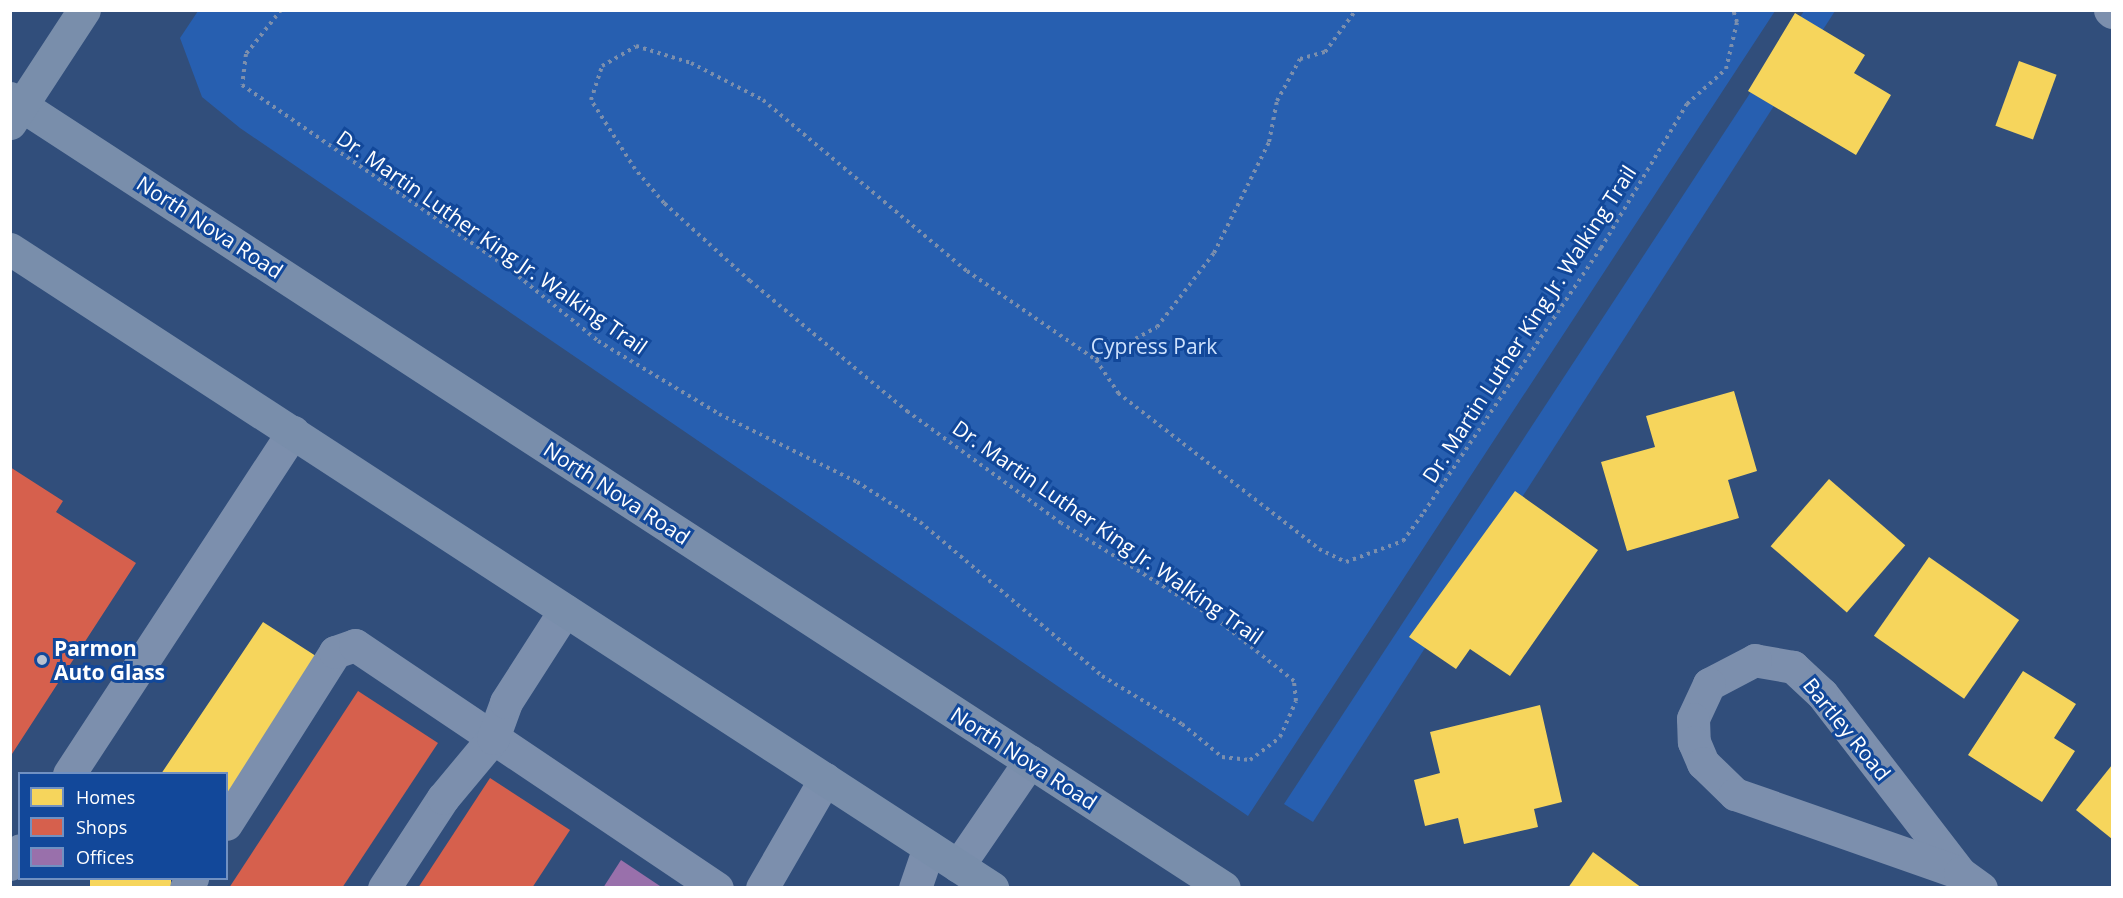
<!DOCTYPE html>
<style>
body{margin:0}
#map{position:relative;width:2123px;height:898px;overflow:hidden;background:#314e7b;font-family:"Open Sans",sans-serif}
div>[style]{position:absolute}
.green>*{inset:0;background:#275fb0}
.homes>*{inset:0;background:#f6d55c;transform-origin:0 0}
.shops>*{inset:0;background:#d6604d}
.offices>*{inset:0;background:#9970ab}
.path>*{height:4px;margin-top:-2px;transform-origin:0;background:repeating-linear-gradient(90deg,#7c8fad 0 3px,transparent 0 7.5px)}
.minor>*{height:33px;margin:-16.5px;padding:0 16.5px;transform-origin:16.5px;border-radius:16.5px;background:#7c8fad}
.major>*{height:33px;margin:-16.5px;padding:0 16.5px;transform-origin:16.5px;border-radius:16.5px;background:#798eab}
.dots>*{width:16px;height:16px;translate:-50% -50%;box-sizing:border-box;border:3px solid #12489a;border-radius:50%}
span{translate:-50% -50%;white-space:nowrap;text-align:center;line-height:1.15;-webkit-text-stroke:6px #12489a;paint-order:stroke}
.street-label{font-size:21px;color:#fff}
.park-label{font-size:21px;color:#cee2fd}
.poi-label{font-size:21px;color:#fff;font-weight:700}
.left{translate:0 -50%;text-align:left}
.frame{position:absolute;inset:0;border:12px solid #fff;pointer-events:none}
.legend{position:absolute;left:18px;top:772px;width:210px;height:108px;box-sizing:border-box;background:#12489a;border:2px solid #7191c2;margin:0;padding:8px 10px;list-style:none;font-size:18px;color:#fff}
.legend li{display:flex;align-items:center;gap:12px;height:30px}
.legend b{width:30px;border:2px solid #7191c2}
</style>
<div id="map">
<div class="green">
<i style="clip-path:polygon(198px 11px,198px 10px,1775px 11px,1248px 816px,240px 128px,202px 97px,180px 38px)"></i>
<i style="clip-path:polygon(1804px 11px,1835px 11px,1313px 822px,1284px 804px)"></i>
</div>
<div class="homes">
<i style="clip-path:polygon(1795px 13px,1865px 55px,1854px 73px,1891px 95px,1856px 155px,1748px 91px)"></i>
<i style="left:2019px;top:61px;width:40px;height:69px;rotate:20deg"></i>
<i style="clip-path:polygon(1734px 391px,1757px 471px,1728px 480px,1739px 518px,1627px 551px,1601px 462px,1655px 447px,1646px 416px)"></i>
<i style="left:1829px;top:479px;width:101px;height:89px;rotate:41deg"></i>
<i style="clip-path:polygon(1515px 491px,1598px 550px,1510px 676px,1470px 649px,1456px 669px,1409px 637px)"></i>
<i style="left:1929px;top:557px;width:110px;height:96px;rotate:35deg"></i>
<i style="clip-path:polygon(263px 622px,319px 658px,226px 796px,226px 774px,161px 774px)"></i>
<i style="clip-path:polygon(2023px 671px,2076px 704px,2054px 738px,2075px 751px,2042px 802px,1968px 755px)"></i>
<i style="clip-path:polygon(1540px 705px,1562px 802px,1534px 809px,1538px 827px,1464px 844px,1458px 818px,1425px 826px,1414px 780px,1440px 773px,1430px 732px)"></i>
<i style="clip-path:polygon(2112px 765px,2112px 839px,2076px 810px)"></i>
<i style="clip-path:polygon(1593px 852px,1642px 888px,1568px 888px)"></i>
<i style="left:90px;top:878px;width:81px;height:12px"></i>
</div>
<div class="shops">
<i style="clip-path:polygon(10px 467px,63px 501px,56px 512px,136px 563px,10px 757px)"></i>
<i style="clip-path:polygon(358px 691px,438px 743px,342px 888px,229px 888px)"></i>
<i style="clip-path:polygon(490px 778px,570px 830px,532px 888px,418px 888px)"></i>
</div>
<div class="offices">
<i style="clip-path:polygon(621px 860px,663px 888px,603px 888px)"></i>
</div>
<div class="path">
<i style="left:281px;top:10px;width:56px;rotate:128.5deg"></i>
<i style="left:246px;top:54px;width:31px;rotate:97deg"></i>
<i style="left:242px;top:85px;width:321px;rotate:34.5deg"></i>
<i style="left:507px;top:267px;width:117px;rotate:39.1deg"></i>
<i style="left:598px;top:341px;width:141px;rotate:31.1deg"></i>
<i style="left:719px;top:414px;width:154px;rotate:26.2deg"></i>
<i style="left:857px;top:482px;width:75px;rotate:32.4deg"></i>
<i style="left:920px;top:522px;width:238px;rotate:40.2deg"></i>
<i style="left:1102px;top:676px;width:93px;rotate:31deg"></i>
<i style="left:1182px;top:724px;width:52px;rotate:39.5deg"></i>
<i style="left:1222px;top:757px;width:28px;rotate:6deg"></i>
<i style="left:1250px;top:760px;width:38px;rotate:-37deg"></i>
<i style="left:1280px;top:737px;width:39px;rotate:-66deg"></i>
<i style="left:1296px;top:701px;width:20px;rotate:-96deg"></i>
<i style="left:1294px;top:681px;width:100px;rotate:-141.5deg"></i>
<i style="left:1216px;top:619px;width:182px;rotate:-148.2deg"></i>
<i style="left:1061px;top:523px;width:189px;rotate:-144deg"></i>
<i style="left:908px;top:412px;width:205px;rotate:-140.3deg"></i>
<i style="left:750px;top:281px;width:116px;rotate:-137.8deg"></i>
<i style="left:664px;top:203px;width:45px;rotate:-130.5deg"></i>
<i style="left:635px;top:169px;width:82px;rotate:-122.5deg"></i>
<i style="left:591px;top:100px;width:36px;rotate:-72deg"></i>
<i style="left:602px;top:66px;width:39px;rotate:-30deg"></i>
<i style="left:636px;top:46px;width:58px;rotate:17.2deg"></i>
<i style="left:691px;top:63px;width:81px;rotate:27.2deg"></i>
<i style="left:763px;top:100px;width:266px;rotate:40deg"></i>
<i style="left:967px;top:271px;width:157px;rotate:34.6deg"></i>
<i style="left:1096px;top:360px;width:40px;rotate:56deg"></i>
<i style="left:1118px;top:393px;width:254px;rotate:37.8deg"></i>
<i style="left:1319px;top:549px;width:30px;rotate:26deg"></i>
<i style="left:1346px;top:562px;width:61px;rotate:-20.2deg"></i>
<i style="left:1403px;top:541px;width:36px;rotate:-54deg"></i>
<i style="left:1424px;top:512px;width:318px;rotate:-56.2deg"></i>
<i style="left:1601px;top:248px;width:168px;rotate:-59.2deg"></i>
<i style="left:1687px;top:104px;width:52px;rotate:-41.9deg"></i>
<i style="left:1726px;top:69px;width:48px;rotate:-76.8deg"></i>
<i style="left:1737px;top:22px;width:13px;rotate:-108deg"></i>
<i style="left:1096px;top:360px;width:69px;rotate:-28.4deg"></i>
<i style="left:1157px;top:327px;width:93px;rotate:-52.4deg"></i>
<i style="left:1214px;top:253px;width:124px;rotate:-63.6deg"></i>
<i style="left:1269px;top:142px;width:42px;rotate:-79deg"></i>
<i style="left:1277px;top:101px;width:48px;rotate:-61.3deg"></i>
<i style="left:1300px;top:59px;width:26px;rotate:-16deg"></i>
<i style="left:1325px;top:52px;width:52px;rotate:-53.6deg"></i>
</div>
<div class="minor">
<i style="left:2110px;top:10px;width:3px;rotate:45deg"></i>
<i style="left:69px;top:774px;width:409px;rotate:-56.8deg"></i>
<i style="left:226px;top:824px;width:204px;rotate:-57.6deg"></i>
<i style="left:335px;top:652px;width:21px;rotate:-19deg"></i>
<i style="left:355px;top:645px;width:436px;rotate:33.9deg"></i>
<i style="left:10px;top:864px;width:17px;rotate:-54deg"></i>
<i style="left:958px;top:866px;width:127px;rotate:-55.6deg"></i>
<i style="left:1960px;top:873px;width:226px;rotate:-127.6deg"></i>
<i style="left:1822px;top:694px;width:40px;rotate:-137deg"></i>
<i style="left:1793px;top:667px;width:39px;rotate:-170deg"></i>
<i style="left:1755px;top:660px;width:52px;rotate:152.4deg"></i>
<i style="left:1709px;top:684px;width:38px;rotate:115deg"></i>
<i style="left:1693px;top:719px;width:23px;rotate:88deg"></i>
<i style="left:1694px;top:742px;width:23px;rotate:67deg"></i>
<i style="left:1703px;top:763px;width:45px;rotate:44.1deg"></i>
<i style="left:1735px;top:794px;width:238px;rotate:19.3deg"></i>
<i style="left:1960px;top:873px;width:26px;rotate:36deg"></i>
<i style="left:186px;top:888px;width:12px;rotate:-59deg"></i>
<i style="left:384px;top:888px;width:108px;rotate:-56.8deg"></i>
<i style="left:443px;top:798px;width:78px;rotate:-50.2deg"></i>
<i style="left:493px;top:738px;width:38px;rotate:-70deg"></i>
<i style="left:506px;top:702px;width:109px;rotate:-57.3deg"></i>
<i style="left:762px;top:888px;width:126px;rotate:-60deg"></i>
<i style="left:915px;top:888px;width:43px;rotate:-71.1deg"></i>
</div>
<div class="major">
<i style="left:10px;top:98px;width:1448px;rotate:33.05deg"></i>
<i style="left:10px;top:123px;width:135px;rotate:-56.8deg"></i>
<i style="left:10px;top:249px;width:1172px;rotate:33.05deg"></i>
</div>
<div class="dots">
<i style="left:42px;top:660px;background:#b7c1d1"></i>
</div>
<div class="street-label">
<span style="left:210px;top:227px;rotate:33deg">North Nova Road</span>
<span style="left:492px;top:242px;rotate:35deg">Dr. Martin Luther King Jr. Walking Trail</span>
<span style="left:1529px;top:324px;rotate:-57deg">Dr. Martin Luther King Jr. Walking Trail</span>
<span style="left:617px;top:493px;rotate:33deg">North Nova Road</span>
<span style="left:1108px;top:532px;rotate:35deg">Dr. Martin Luther King Jr. Walking Trail</span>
<span style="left:1847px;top:729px;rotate:51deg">Bartley Road</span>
<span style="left:1024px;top:758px;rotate:33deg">North Nova Road</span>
</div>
<div class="park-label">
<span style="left:1154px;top:346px">Cypress Park</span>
</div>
<div class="poi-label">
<span class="left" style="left:54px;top:660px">Parmon<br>Auto Glass</span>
</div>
<div class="frame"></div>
<ul class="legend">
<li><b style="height:16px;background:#f6d55c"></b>Homes</li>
<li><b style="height:16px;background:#d6604d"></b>Shops</li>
<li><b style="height:16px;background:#9970ab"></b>Offices</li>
</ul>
</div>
